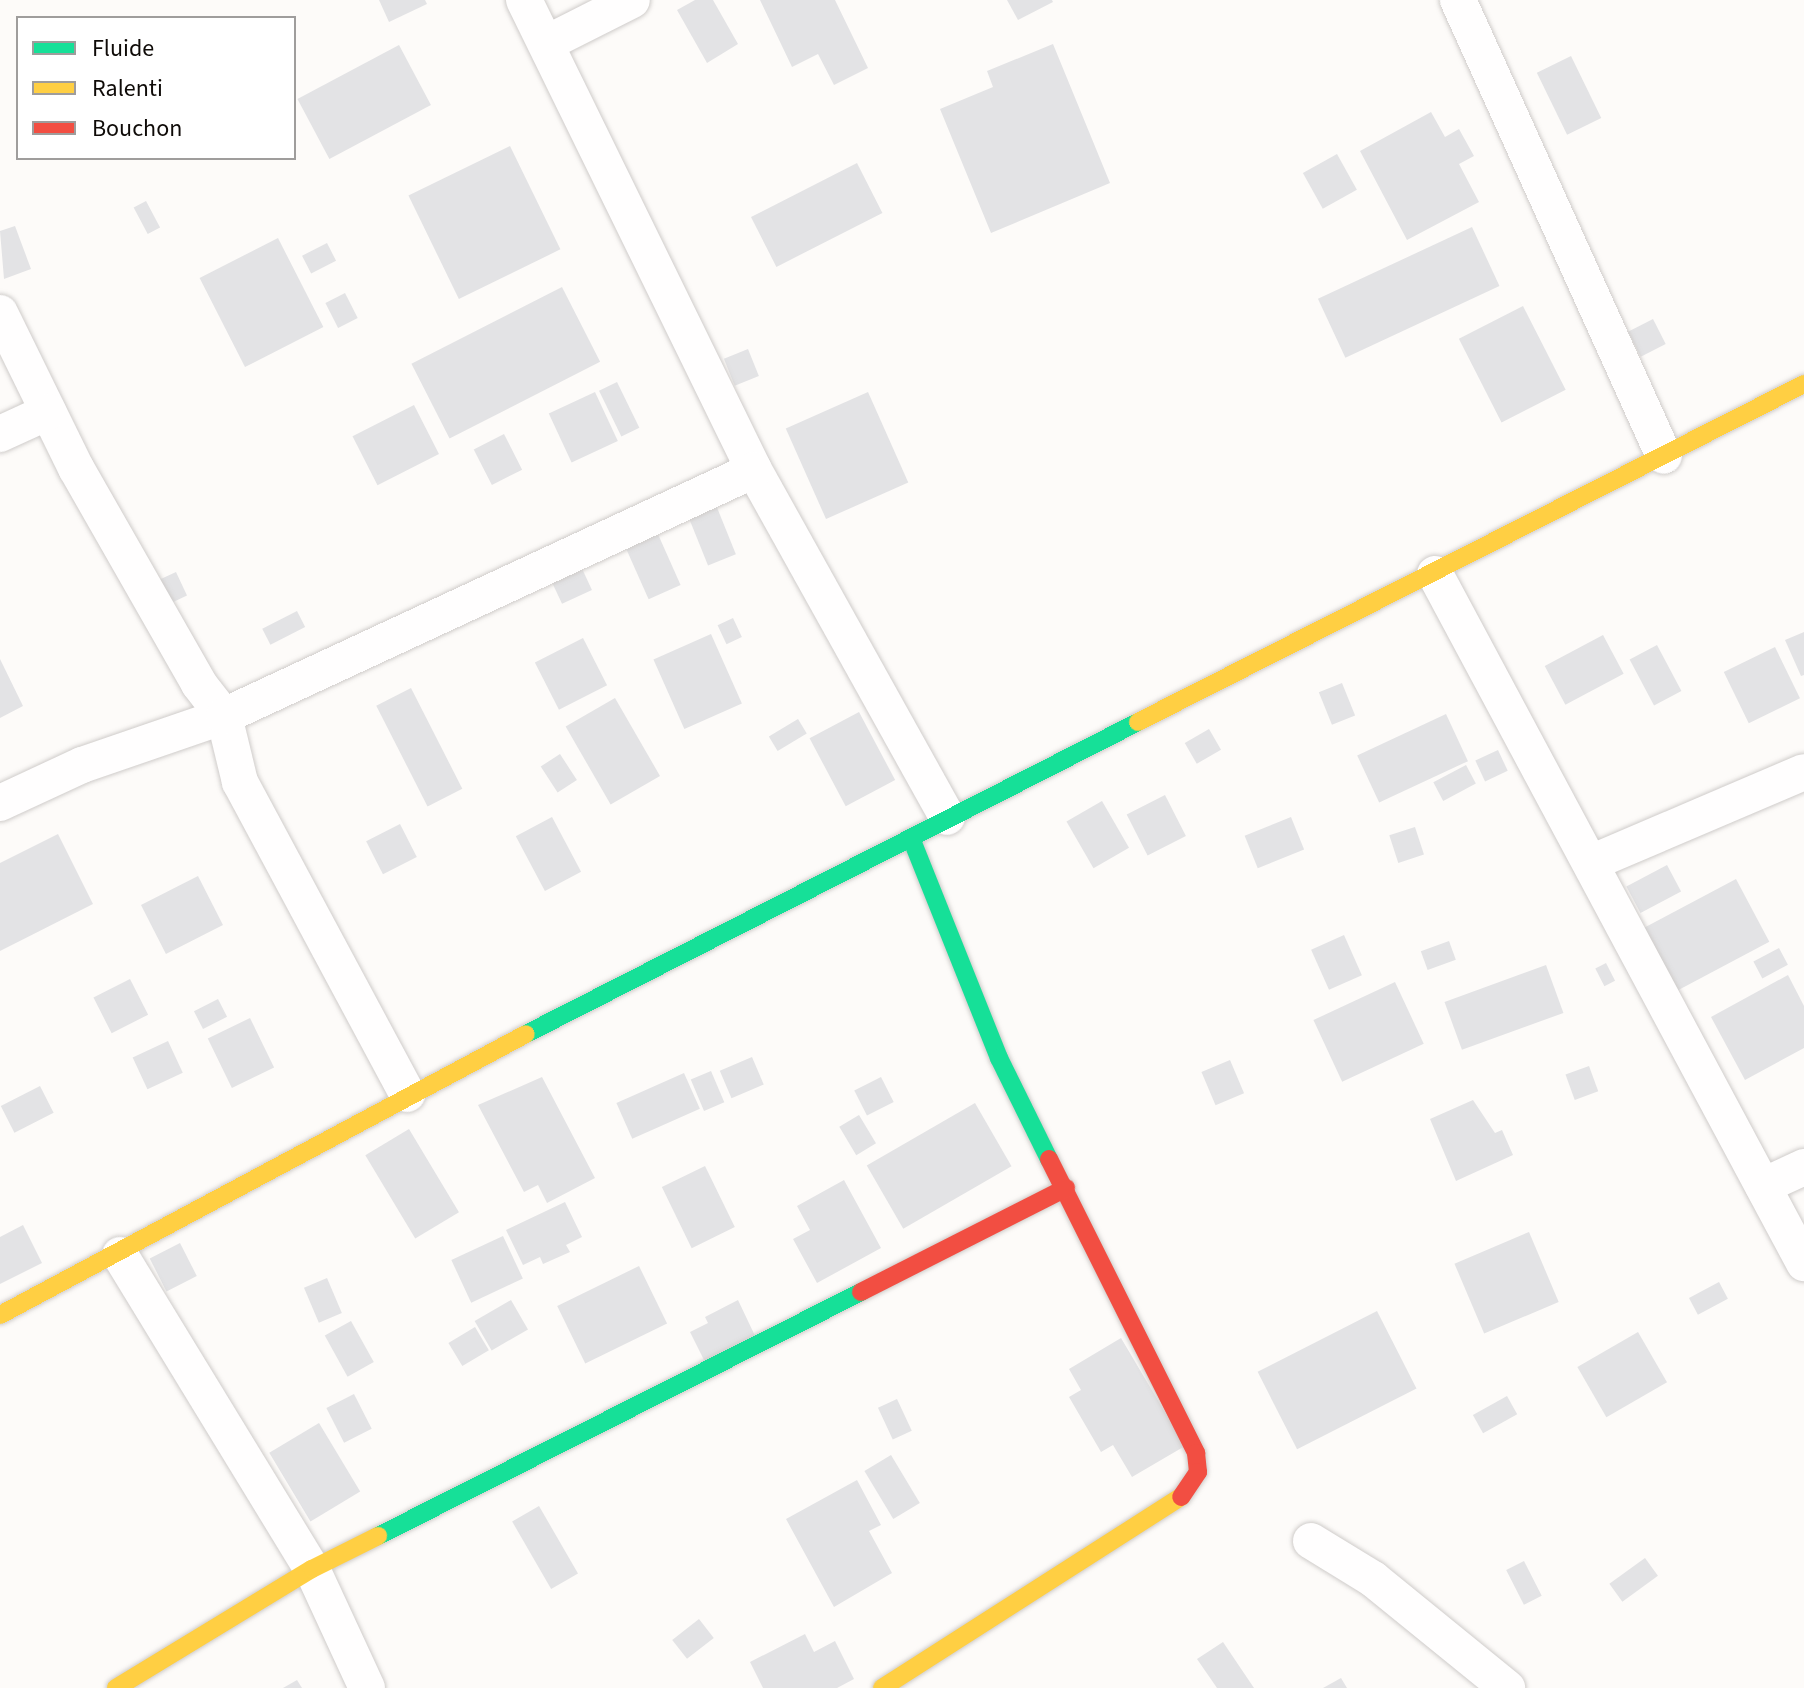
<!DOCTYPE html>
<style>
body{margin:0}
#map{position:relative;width:1804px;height:1688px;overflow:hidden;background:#fdfbf9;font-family:"Source Sans 3",sans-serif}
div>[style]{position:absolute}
.building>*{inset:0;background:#e3e3e5;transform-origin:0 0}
.roads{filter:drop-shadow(0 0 2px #cfccca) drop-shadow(0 0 2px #cfccca)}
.street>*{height:36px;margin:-18px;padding:0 18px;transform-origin:18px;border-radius:18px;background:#fffefe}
.fast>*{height:18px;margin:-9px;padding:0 9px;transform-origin:9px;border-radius:9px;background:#16e098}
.slow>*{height:18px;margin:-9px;padding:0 9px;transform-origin:9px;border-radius:9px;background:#ffcf43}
.jam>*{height:18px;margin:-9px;padding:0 9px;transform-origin:9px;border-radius:9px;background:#f24e42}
span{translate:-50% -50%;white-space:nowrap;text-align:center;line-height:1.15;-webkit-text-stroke:6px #fff;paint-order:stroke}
.legend{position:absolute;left:16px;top:16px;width:280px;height:144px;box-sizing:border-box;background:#fff;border:2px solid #9f9d9c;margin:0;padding:10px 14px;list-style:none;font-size:24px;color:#0f0b08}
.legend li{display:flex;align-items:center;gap:16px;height:40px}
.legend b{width:40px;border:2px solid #9f9d9c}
</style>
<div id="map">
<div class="building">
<i style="clip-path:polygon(379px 0,425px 0,427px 4px,389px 22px)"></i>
<i style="clip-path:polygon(695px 0,713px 0,738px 44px,707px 63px,677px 10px)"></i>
<i style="clip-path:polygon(760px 0,835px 0,868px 68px,834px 85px,818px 54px,792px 67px)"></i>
<i style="clip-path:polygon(1007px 0,1052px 0,1053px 2px,1018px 20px)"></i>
<i style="clip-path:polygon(1053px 44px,1110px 183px,991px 233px,940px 109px,993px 87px,987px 71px)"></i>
<i style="left:399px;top:45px;width:68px;height:115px;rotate:62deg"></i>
<i style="left:1571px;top:56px;width:69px;height:38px;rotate:64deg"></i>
<i style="clip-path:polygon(1431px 112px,1445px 137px,1459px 129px,1474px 156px,1459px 164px,1479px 202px,1407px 240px,1360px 151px)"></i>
<i style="left:510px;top:146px;width:115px;height:113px;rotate:64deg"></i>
<i style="left:1337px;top:154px;width:41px;height:39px;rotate:61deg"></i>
<i style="left:857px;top:163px;width:56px;height:119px;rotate:63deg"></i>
<i style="left:146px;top:201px;width:30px;height:14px;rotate:62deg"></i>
<i style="clip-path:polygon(15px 226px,31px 269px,4px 279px,0 231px)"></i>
<i style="left:1472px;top:227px;width:65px;height:170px;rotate:65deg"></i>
<i style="left:278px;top:238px;width:100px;height:88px;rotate:63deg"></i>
<i style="left:327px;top:243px;width:20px;height:28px;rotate:63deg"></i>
<i style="left:562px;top:287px;width:84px;height:169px;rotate:63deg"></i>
<i style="left:345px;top:293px;width:28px;height:22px;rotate:63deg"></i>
<i style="left:1523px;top:306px;width:94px;height:72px;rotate:63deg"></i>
<i style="left:1653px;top:319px;width:28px;height:28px;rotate:63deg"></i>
<i style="left:748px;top:349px;width:29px;height:26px;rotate:68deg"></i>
<i style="left:617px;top:382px;width:51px;height:20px;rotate:64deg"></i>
<i style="left:595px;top:392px;width:54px;height:51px;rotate:65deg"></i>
<i style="left:868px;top:392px;width:99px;height:90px;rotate:66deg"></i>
<i style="left:414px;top:405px;width:55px;height:69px;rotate:63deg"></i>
<i style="left:504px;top:434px;width:40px;height:34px;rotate:63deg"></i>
<i style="left:716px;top:505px;width:53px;height:30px;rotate:68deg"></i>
<i style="left:657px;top:532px;width:58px;height:35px;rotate:66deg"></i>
<i style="left:578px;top:560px;width:33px;height:33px;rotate:65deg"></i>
<i style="left:176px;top:572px;width:26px;height:25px;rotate:65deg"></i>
<i style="left:297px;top:611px;width:18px;height:39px;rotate:63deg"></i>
<i style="left:733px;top:618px;width:21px;height:17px;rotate:65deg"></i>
<i style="clip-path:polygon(1804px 632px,1804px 675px,1801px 676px,1785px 640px)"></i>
<i style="left:711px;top:634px;width:76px;height:63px;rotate:66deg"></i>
<i style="left:1603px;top:635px;width:44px;height:66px;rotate:62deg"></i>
<i style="left:583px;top:638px;width:53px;height:54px;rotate:63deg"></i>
<i style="left:1657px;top:645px;width:52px;height:31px;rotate:62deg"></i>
<i style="left:1775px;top:647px;width:57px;height:57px;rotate:64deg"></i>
<i style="clip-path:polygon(0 659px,23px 706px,0 718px)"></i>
<i style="left:1342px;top:683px;width:35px;height:25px;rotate:68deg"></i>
<i style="left:411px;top:688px;width:113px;height:39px;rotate:63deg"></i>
<i style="left:615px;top:698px;width:90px;height:57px;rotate:60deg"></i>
<i style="left:859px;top:712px;width:77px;height:56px;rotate:62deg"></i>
<i style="left:1446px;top:714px;width:52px;height:98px;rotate:65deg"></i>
<i style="left:798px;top:719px;width:17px;height:34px;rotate:59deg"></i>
<i style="left:1209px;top:729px;width:24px;height:28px;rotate:60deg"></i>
<i style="left:1498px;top:750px;width:23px;height:25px;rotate:65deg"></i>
<i style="left:560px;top:754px;width:31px;height:23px;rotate:57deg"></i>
<i style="left:1466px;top:765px;width:21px;height:37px;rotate:62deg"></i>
<i style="left:1165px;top:795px;width:46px;height:43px;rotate:63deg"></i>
<i style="left:1102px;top:801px;width:54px;height:41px;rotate:60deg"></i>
<i style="left:552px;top:817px;width:62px;height:41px;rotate:62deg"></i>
<i style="left:1291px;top:817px;width:35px;height:50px;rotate:68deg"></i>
<i style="left:400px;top:824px;width:37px;height:38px;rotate:63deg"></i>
<i style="left:1415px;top:827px;width:29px;height:27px;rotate:72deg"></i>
<i style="clip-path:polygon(58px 834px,93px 904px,0 951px,0 863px)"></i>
<i style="left:1667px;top:865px;width:30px;height:46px;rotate:62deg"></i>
<i style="left:198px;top:876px;width:55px;height:64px;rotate:63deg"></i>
<i style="left:1736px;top:879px;width:71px;height:104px;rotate:62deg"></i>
<i style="left:1344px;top:935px;width:44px;height:36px;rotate:66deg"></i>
<i style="left:1449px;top:941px;width:20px;height:30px;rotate:70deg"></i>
<i style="left:1779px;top:948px;width:19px;height:29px;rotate:62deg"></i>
<i style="left:1606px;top:963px;width:20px;height:12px;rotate:63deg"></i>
<i style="left:1546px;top:965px;width:51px;height:108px;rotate:70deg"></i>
<i style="clip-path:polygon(1788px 975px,1804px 1006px,1804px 1048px,1745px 1080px,1711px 1017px)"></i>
<i style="left:130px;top:979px;width:40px;height:41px;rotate:63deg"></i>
<i style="left:1395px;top:982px;width:68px;height:90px;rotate:65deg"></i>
<i style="left:218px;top:999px;width:20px;height:27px;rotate:63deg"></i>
<i style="left:250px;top:1018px;width:55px;height:47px;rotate:64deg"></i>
<i style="left:168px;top:1041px;width:35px;height:39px;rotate:65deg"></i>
<i style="left:752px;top:1057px;width:30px;height:35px;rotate:67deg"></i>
<i style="left:1230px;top:1060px;width:36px;height:31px;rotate:67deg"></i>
<i style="left:1589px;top:1066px;width:27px;height:25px;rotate:70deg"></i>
<i style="left:711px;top:1071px;width:34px;height:22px;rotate:67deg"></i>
<i style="left:684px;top:1073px;width:39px;height:74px;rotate:66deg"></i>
<i style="clip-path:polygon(542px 1077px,595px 1178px,547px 1203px,538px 1185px,524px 1192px,478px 1105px)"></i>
<i style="left:881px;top:1077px;width:28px;height:30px;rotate:63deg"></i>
<i style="left:40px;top:1086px;width:30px;height:44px;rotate:63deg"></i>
<i style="clip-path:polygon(1473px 1100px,1495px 1133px,1502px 1130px,1513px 1155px,1456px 1181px,1430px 1119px)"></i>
<i style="left:975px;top:1103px;width:73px;height:125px;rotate:60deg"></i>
<i style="left:859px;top:1115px;width:33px;height:23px;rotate:59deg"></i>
<i style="left:409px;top:1129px;width:97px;height:51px;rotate:59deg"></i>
<i style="left:705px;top:1166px;width:68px;height:48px;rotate:64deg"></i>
<i style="clip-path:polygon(844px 1180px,881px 1248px,817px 1283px,793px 1239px,810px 1230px,797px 1206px)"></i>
<i style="clip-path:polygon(565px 1202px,582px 1237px,566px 1245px,570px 1252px,543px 1264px,540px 1257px,523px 1265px,506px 1230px)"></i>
<i style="clip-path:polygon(23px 1225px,42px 1263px,0 1284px,0 1237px)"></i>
<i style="left:1529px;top:1232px;width:76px;height:81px;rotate:67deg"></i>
<i style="left:503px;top:1236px;width:47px;height:57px;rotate:65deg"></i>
<i style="left:180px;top:1243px;width:37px;height:34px;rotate:63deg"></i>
<i style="left:639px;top:1266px;width:64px;height:91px;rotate:64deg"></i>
<i style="left:327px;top:1278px;width:38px;height:25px;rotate:67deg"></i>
<i style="left:1719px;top:1282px;width:19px;height:34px;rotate:62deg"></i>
<i style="left:511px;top:1300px;width:34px;height:42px;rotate:60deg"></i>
<i style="clip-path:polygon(738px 1300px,757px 1340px,706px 1364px,690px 1332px,708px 1323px,705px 1317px)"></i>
<i style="left:1377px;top:1311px;width:87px;height:134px;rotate:63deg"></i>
<i style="left:351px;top:1321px;width:47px;height:30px;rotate:61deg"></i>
<i style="left:475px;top:1327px;width:27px;height:31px;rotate:59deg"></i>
<i style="left:1638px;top:1332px;width:58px;height:70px;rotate:60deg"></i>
<i style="clip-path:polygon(1121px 1338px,1185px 1446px,1132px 1477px,1113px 1445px,1101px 1452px,1069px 1397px,1081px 1390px,1069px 1369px)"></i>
<i style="left:354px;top:1394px;width:39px;height:31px;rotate:63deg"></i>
<i style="left:1507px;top:1396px;width:21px;height:39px;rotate:61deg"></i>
<i style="left:897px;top:1399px;width:35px;height:21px;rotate:65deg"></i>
<i style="left:319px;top:1423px;width:80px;height:58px;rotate:59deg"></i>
<i style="left:891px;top:1455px;width:56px;height:31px;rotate:59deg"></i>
<i style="clip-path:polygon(857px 1480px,881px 1525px,869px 1531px,892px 1573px,834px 1607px,786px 1519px)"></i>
<i style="left:539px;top:1506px;width:78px;height:31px;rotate:60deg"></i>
<i style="left:1645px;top:1558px;width:22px;height:44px;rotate:54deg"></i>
<i style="left:1524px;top:1561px;width:39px;height:20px;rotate:63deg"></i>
<i style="left:699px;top:1619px;width:24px;height:34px;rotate:52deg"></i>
<i style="clip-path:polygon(805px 1634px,814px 1652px,835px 1641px,854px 1679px,837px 1688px,763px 1688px,750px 1662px)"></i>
<i style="clip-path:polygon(1223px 1642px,1254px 1688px,1217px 1688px,1197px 1659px)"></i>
<i style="clip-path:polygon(1341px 1678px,1347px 1688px,1323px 1688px)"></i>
<i style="clip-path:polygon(297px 1680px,302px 1688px,283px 1688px)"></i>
</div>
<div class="roads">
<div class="street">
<i style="left:524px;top:0;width:523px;rotate:63.92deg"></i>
<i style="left:754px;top:470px;width:397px;rotate:60.9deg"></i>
<i style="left:1458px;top:0;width:500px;rotate:65.69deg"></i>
<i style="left:547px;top:43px;width:95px;rotate:-26.8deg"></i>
<i style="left:0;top:313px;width:173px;rotate:63.9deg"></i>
<i style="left:76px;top:468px;width:249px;rotate:60.3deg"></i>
<i style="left:199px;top:684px;width:41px;rotate:52deg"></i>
<i style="left:224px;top:716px;width:68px;rotate:76.4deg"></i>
<i style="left:240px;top:782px;width:354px;rotate:61.8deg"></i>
<i style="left:0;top:434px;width:53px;rotate:-24.6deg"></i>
<i style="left:1435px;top:574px;width:782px;rotate:61.83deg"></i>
<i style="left:0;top:803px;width:90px;rotate:-24.9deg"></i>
<i style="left:82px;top:765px;width:150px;rotate:-19deg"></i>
<i style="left:224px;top:716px;width:584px;rotate:-24.9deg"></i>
<i style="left:1593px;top:862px;width:229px;rotate:-23.1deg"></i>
<i style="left:1763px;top:1186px;width:45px;rotate:-24.9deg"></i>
<i style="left:120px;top:1255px;width:368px;rotate:58.6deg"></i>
<i style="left:312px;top:1569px;width:131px;rotate:65.2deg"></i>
<i style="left:1311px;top:1541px;width:73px;rotate:31.5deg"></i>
<i style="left:1373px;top:1579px;width:173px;rotate:39.1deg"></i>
</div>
<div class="fast">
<i style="left:911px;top:838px;width:237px;rotate:68.2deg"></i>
<i style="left:999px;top:1058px;width:113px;rotate:63.7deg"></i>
<i style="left:526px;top:1034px;width:687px;rotate:-27.01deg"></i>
<i style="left:378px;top:1536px;width:541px;rotate:-26.8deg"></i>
</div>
<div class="slow">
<i style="left:1138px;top:722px;width:747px;rotate:-26.91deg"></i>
<i style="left:0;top:1315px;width:596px;rotate:-28.11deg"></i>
<i style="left:116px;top:1688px;width:229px;rotate:-31.3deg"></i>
<i style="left:312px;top:1569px;width:74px;rotate:-26.6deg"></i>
<i style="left:882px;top:1688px;width:355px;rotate:-32.6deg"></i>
</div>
<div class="jam">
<i style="left:1049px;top:1159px;width:329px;rotate:63.4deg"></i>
<i style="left:1196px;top:1453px;width:19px;rotate:84deg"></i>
<i style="left:1198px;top:1472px;width:30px;rotate:124deg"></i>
<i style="left:861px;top:1292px;width:230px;rotate:-26.9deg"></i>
</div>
</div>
<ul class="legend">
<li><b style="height:10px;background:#16e098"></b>Fluide</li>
<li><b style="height:10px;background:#ffcf43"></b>Ralenti</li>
<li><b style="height:10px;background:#f24e42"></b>Bouchon</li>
</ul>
</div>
